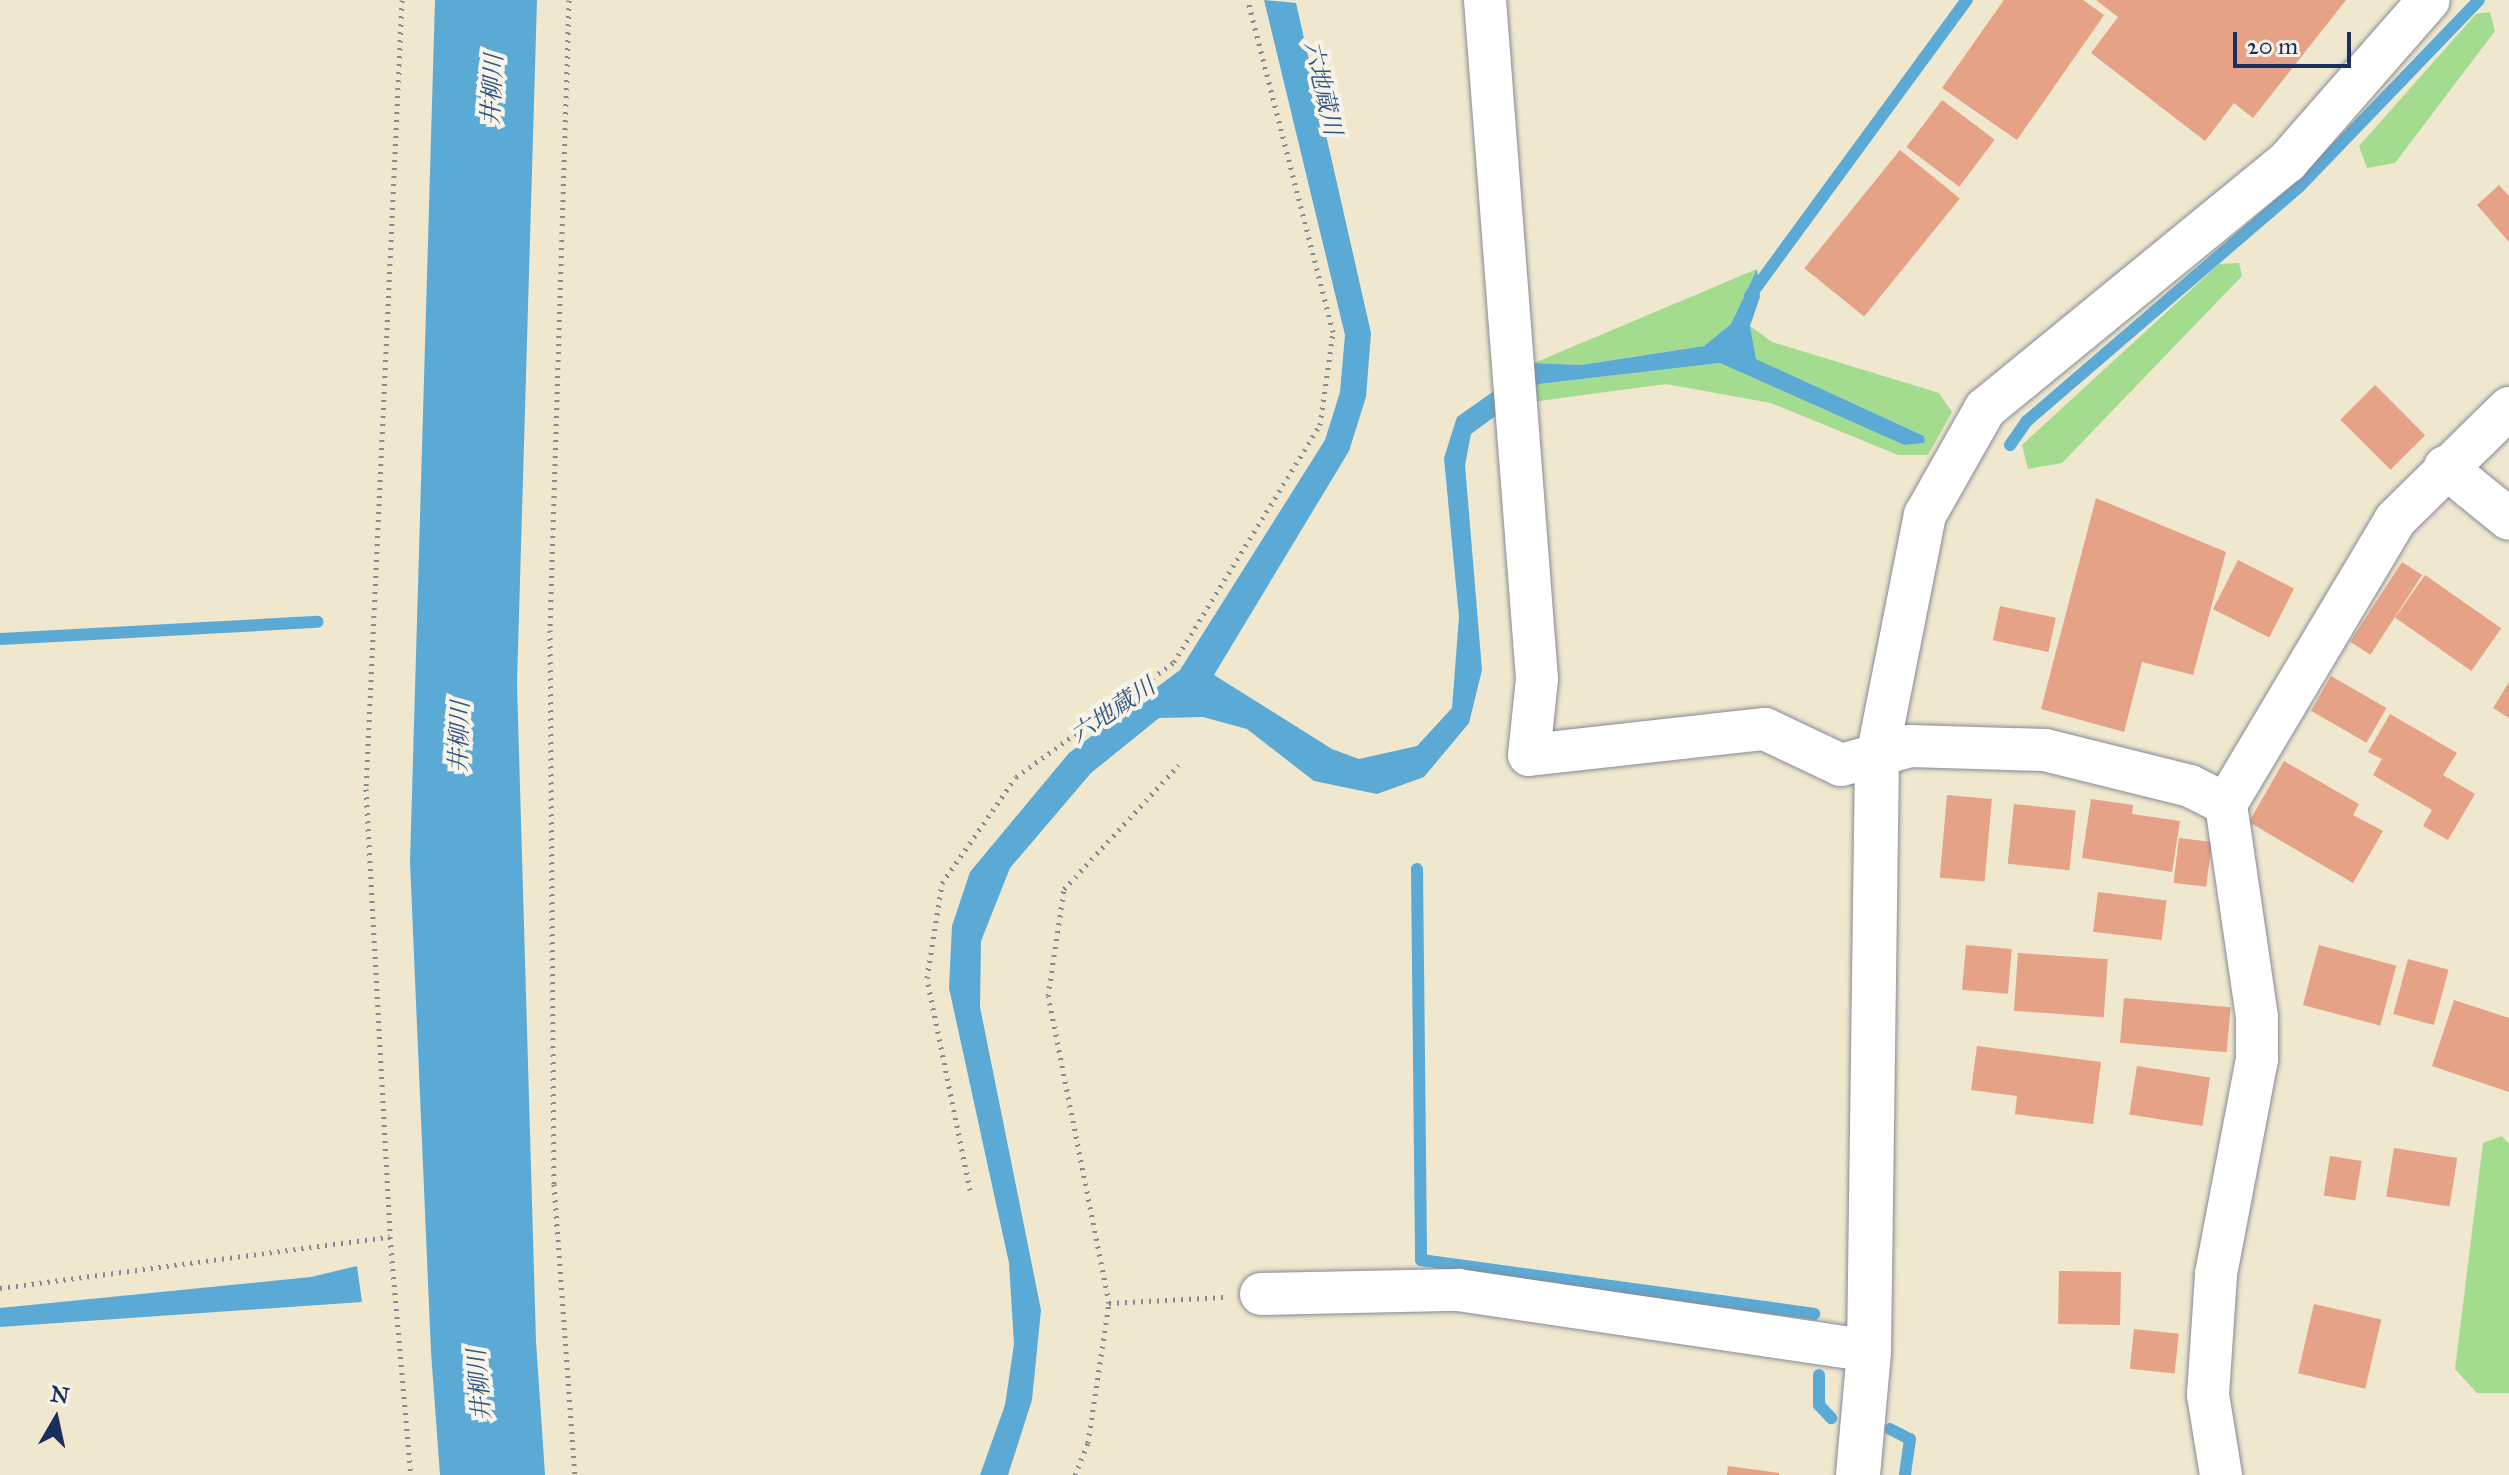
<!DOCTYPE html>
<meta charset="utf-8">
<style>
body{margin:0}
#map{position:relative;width:2509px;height:1475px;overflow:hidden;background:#efe7ce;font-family:"IM FELL Great Primer","Noto Serif JP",serif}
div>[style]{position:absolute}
.green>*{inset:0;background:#a3dc8e}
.water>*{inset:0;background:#5baad5}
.stream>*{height:12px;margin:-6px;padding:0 6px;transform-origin:6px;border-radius:6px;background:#5baad5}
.building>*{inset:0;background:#e5a286;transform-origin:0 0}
.path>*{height:5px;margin-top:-2.5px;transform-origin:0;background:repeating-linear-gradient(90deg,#858b96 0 2px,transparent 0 8px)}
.roads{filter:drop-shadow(0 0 2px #858b96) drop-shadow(0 0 2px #858b96)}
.street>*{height:42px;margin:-21px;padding:0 21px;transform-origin:21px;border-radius:21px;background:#fff}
.secondary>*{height:44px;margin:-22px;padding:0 22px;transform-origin:22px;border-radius:22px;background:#fff}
span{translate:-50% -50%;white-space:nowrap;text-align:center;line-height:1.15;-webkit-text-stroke:8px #f7f3e8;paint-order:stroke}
.water-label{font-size:24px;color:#2e5482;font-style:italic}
.north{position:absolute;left:16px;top:1379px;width:80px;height:80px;-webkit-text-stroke:6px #f7f3e8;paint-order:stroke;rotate:9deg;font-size:22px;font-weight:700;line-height:32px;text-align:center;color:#1b2f5e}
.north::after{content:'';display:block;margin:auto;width:28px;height:36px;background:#1b2f5e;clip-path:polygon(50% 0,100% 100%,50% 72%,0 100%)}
.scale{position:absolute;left:2233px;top:32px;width:118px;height:36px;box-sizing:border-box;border:4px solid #1b2f5e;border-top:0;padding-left:10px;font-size:24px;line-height:28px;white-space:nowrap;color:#1b2f5e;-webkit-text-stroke:6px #f7f3e8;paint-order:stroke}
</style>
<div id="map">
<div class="green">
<i style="clip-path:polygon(2490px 12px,2495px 31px,2395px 163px,2367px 168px,2359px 146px,2476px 14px)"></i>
<i style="clip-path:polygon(2239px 263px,2242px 276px,2062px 463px,2028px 469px,2022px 445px,2219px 264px)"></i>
<i style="clip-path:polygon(1757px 269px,1731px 324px,1704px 346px,1581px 365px,1534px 363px)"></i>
<i style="clip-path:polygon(1750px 326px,1772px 342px,1939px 393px,1952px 412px,1928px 455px,1898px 455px,1771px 403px,1666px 384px,1510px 405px,1539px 384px,1720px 363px,1904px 445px,1925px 443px,1924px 436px,1756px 359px)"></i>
<i style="clip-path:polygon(2502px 1136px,2509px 1144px,2509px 1393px,2477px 1393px,2455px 1369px,2483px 1143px)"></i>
</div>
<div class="water">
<i style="clip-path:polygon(435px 0,537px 0,517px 683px,536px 1341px,545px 1475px,440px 1475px,431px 1352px,410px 862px)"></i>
<i style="clip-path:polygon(1264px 0,1296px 3px,1371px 333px,1366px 397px,1349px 451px,1214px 675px,1332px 749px,1359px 759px,1417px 746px,1452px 708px,1459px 617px,1444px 458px,1457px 417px,1534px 363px,1581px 365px,1704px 346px,1731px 324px,1757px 269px,1760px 297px,1750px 326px,1756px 359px,1924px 436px,1925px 443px,1904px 445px,1720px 363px,1539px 384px,1471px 434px,1465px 465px,1482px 670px,1469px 723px,1424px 777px,1377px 794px,1314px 781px,1247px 729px,1203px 717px,1159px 718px,1091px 773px,1010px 868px,981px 941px,980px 1007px,1041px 1310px,1032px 1400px,1008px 1475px,980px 1475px,1005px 1405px,1014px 1344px,1009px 1263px,949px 988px,952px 926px,970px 872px,1069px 753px,1180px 670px,1325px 440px,1340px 392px,1345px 335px)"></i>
<i style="clip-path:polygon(357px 1266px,362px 1302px,0 1327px,0 1308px,311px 1277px)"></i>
</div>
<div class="stream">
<i style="left:1750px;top:296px;width:367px;rotate:-53.8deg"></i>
<i style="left:2010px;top:445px;width:29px;rotate:-55deg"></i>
<i style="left:2027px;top:421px;width:360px;rotate:-40.7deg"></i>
<i style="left:2300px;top:186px;width:258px;rotate:-46.1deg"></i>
<i style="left:0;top:639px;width:318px;rotate:-3.1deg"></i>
<i style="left:1417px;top:869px;width:391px;rotate:89.4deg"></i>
<i style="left:1421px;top:1260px;width:397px;rotate:7.8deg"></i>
<i style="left:1819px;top:1375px;width:30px;rotate:90deg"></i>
<i style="left:1819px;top:1405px;width:18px;rotate:47deg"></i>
<i style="left:1890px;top:1429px;width:22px;rotate:27deg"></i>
<i style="left:1910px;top:1439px;width:36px;rotate:98deg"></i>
</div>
<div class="building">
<i style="clip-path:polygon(2004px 0,2083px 0,2104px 15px,2017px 140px,1942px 88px)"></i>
<i style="clip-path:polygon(2096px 0,2346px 0,2253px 118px,2234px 103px,2205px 141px,2091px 53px,2118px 17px)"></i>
<i style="left:1942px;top:100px;width:66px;height:59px;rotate:37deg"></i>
<i style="left:1900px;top:150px;width:77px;height:152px;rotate:39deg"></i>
<i style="clip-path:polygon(2499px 185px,2509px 196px,2509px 242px,2477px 205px)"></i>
<i style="left:2375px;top:385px;width:71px;height:49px;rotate:45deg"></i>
<i style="clip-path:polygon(2096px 498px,2226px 552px,2193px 675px,2142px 662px,2124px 732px,2041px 709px)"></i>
<i style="left:2238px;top:560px;width:63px;height:55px;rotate:27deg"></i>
<i style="left:2402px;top:562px;width:24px;height:95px;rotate:33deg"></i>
<i style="left:2425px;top:575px;width:93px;height:52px;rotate:35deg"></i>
<i style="left:2000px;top:606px;width:57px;height:35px;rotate:12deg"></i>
<i style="left:2331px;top:676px;width:64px;height:40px;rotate:30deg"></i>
<i style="clip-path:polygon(2509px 682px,2509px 718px,2493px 708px)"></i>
<i style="clip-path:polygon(2390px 714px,2457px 753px,2443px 775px,2475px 794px,2448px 840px,2423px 826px,2432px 810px,2373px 775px,2382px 759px,2368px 752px)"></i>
<i style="clip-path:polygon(2284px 761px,2359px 804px,2353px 815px,2383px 831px,2353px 883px,2249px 822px)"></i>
<i style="left:1947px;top:795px;width:45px;height:83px;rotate:5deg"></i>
<i style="clip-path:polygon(2091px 799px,2133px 805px,2132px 814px,2180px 821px,2172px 872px,2082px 858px)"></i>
<i style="left:2014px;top:804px;width:62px;height:60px;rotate:6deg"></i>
<i style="left:2179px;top:838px;width:33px;height:45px;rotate:7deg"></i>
<i style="left:2098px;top:892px;width:69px;height:40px;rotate:7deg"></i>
<i style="left:1966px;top:945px;width:46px;height:45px;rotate:5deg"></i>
<i style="left:2319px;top:945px;width:80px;height:62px;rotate:15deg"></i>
<i style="left:2018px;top:953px;width:90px;height:58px;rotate:4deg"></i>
<i style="left:2408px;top:959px;width:42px;height:57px;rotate:15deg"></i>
<i style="left:2124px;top:998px;width:107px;height:45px;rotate:5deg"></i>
<i style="clip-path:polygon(2454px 1000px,2509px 1018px,2509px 1092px,2432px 1066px)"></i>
<i style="clip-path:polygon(1977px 1046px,2101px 1062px,2093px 1124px,2015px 1114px,2017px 1096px,1971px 1090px)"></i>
<i style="left:2137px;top:1066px;width:74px;height:49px;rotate:9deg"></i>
<i style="left:2394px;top:1148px;width:64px;height:49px;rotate:9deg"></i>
<i style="left:2330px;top:1156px;width:32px;height:40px;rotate:9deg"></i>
<i style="left:2059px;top:1271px;width:62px;height:53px;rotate:1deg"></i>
<i style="left:2314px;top:1304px;width:69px;height:71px;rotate:13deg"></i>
<i style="left:2134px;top:1329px;width:45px;height:40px;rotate:6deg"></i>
<i style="clip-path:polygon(1728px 1466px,1779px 1473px,1779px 1475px,1727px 1475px)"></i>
</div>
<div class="path">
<i style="left:402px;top:0;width:790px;rotate:92.61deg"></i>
<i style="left:366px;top:789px;width:449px;rotate:86.9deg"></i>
<i style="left:390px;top:1237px;width:239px;rotate:85deg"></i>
<i style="left:569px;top:0;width:630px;rotate:91.73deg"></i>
<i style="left:550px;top:630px;width:554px;rotate:89.59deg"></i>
<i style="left:554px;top:1184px;width:292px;rotate:85.9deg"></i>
<i style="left:970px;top:1190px;width:216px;rotate:-101.5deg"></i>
<i style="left:927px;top:978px;width:96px;rotate:-81deg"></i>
<i style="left:942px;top:883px;width:129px;rotate:-55.1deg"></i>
<i style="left:1016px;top:777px;width:195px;rotate:-36deg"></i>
<i style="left:1174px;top:662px;width:278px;rotate:-58.4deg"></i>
<i style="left:1320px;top:425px;width:94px;rotate:-82deg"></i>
<i style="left:1333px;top:332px;width:343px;rotate:-104.4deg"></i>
<i style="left:0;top:1288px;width:393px;rotate:-7.5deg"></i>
<i style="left:1109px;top:1303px;width:115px;rotate:-3deg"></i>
<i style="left:1075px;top:1475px;width:35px;rotate:-68deg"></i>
<i style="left:1088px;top:1443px;width:142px;rotate:-81.5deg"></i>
<i style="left:1109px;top:1303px;width:313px;rotate:-101.2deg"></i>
<i style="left:1048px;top:996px;width:108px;rotate:-81.5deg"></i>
<i style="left:1064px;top:889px;width:169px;rotate:-47.2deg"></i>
</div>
<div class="roads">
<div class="street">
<i style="left:1485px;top:0;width:681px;rotate:85.62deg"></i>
<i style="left:1537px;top:679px;width:76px;rotate:96deg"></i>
<i style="left:1529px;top:755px;width:237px;rotate:-6.3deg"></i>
<i style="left:1765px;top:729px;width:84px;rotate:25.3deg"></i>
<i style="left:1841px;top:765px;width:72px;rotate:-15.4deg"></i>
<i style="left:1910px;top:746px;width:135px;rotate:1.7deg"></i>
<i style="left:2045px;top:750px;width:149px;rotate:13.9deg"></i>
<i style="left:2190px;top:786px;width:40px;rotate:26.6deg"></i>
<i style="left:2226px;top:804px;width:330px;rotate:-59.2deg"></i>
<i style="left:2395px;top:520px;width:160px;rotate:-44.5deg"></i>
<i style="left:2445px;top:467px;width:82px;rotate:39.1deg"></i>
<i style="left:1877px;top:757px;width:247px;rotate:-78.8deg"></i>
<i style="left:1925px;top:515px;width:122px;rotate:-60.5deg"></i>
<i style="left:1985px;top:409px;width:390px;rotate:-39.3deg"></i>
<i style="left:2287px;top:162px;width:215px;rotate:-48.8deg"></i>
<i style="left:1261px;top:1294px;width:197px;rotate:-1.2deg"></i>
<i style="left:1458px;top:1290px;width:416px;rotate:8.4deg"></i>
<i style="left:2221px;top:1475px;width:81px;rotate:-99.2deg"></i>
<i style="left:2208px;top:1395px;width:121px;rotate:-86.2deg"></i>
<i style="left:2216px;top:1274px;width:219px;rotate:-79.2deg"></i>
<i style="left:2257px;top:1059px;width:42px;rotate:-90deg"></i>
<i style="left:2257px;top:1017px;width:215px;rotate:-98.3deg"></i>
</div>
<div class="secondary">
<i style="left:1858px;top:1475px;width:124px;rotate:-84.9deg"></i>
<i style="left:1869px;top:1351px;width:594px;rotate:-89.23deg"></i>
</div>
</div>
<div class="water-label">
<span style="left:1322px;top:88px;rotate:77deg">六地蔵川</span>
<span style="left:493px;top:90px;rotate:-87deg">井柳川</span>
<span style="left:1113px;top:711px;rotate:-34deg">六地蔵川</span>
<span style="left:460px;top:737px;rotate:-88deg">井柳川</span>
<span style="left:480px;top:1385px;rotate:-95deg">井柳川</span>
</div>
<div class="north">N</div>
<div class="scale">20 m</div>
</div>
